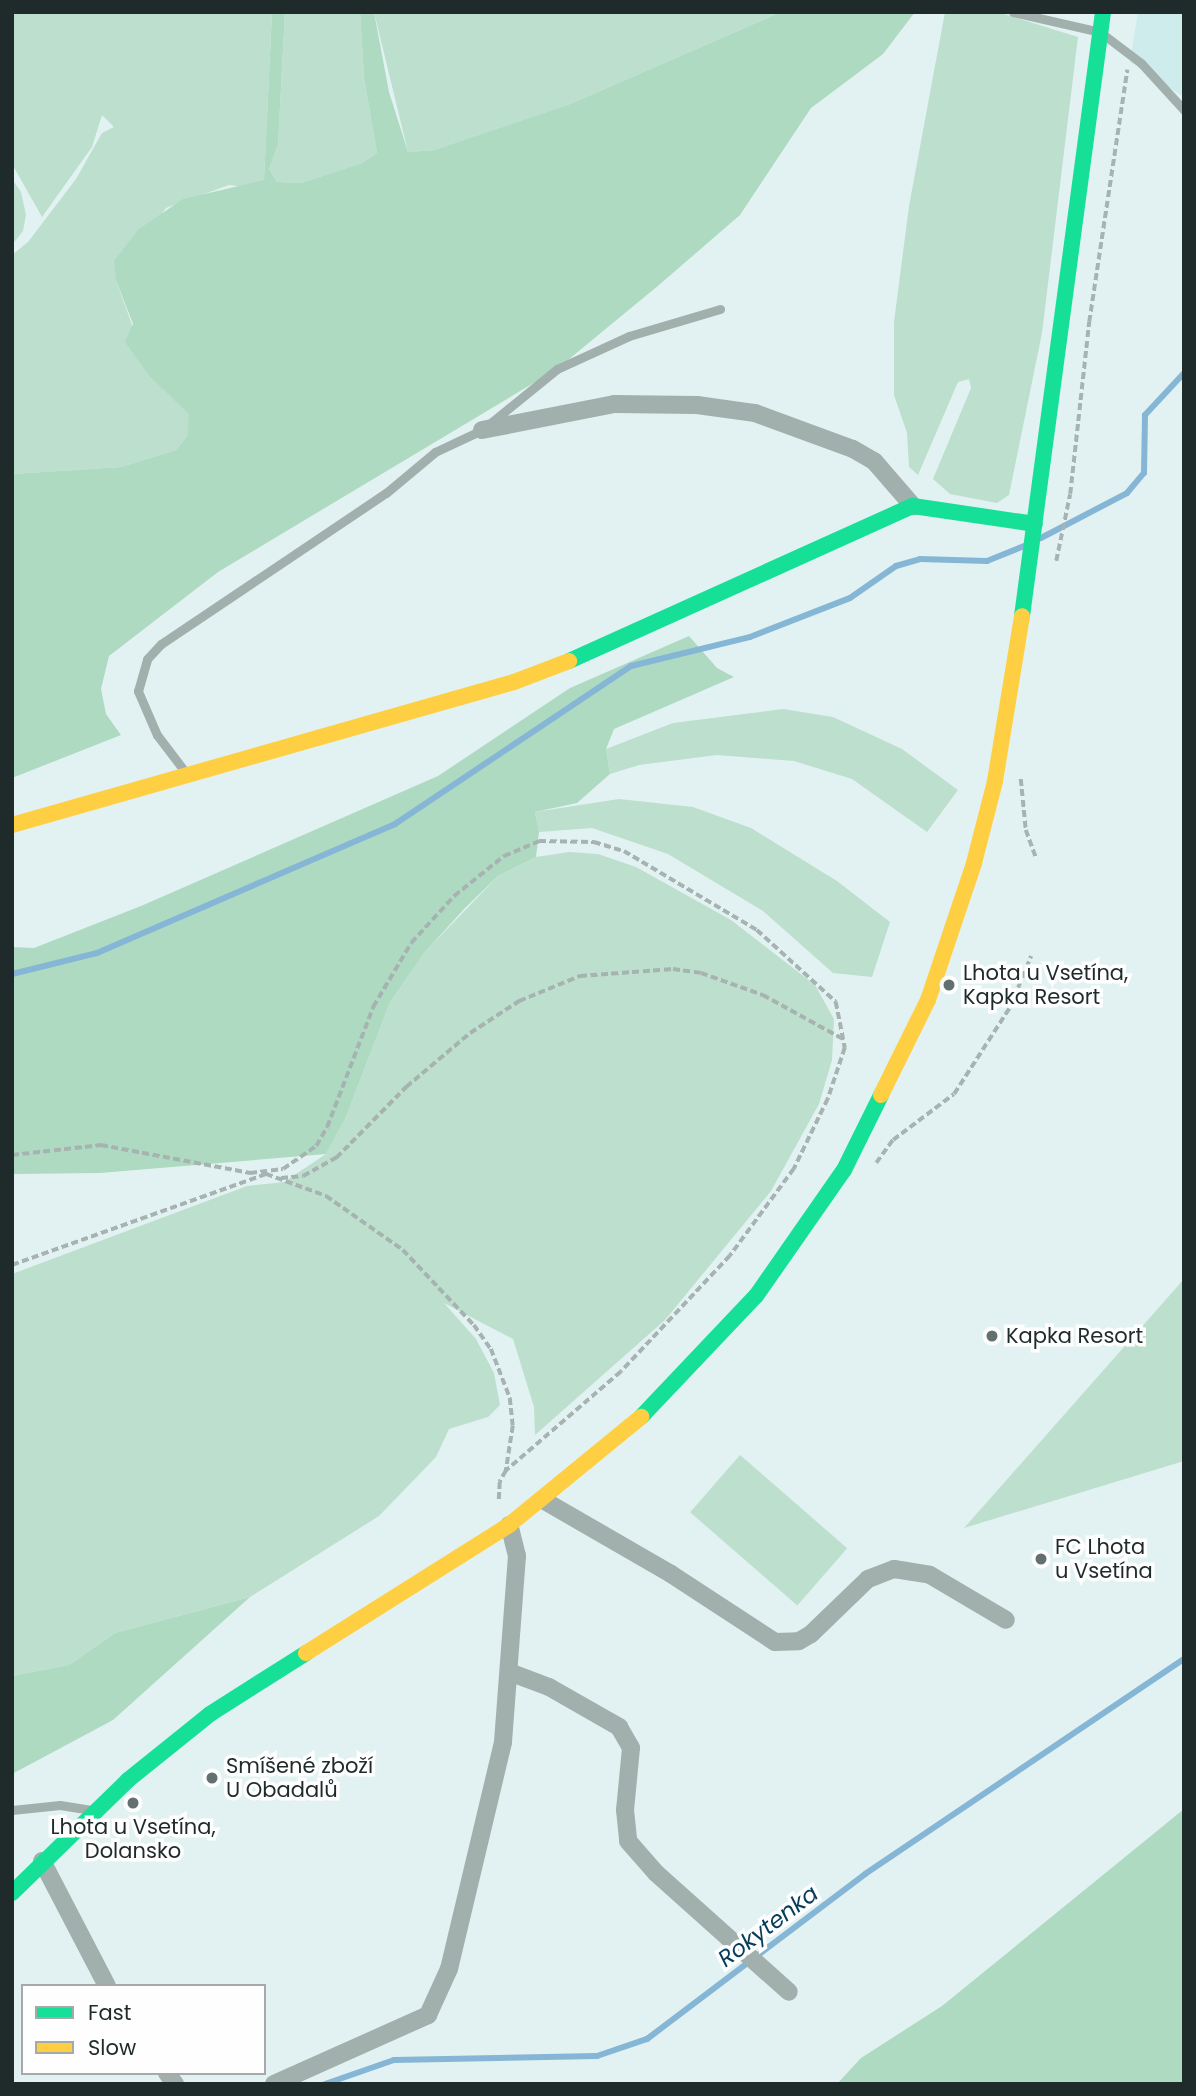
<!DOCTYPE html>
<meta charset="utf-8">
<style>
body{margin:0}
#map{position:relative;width:1196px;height:2096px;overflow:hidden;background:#e2f2f2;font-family:Poppins,sans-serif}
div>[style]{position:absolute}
.built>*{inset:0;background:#cfecec}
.green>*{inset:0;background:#bddfcd;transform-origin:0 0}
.forest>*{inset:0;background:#aedac2}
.stream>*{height:6px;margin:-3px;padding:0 3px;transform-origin:3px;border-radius:3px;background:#86b6d5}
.path>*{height:3.5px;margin-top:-1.75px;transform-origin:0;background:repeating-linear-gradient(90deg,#a6b3b1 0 7px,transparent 0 10.5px)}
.lane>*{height:9px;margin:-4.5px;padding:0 4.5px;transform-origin:4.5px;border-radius:4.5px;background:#a2b0ad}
.street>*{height:18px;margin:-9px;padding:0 9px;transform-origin:9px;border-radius:9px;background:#a2b0ad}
.fast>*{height:16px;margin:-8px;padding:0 8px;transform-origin:8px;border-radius:8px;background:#16e098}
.slow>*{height:16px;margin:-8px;padding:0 8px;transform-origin:8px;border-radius:8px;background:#ffcf43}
.dots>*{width:19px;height:19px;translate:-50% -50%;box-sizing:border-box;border:4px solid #fefefe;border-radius:50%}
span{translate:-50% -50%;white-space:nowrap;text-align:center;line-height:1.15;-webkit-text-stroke:7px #fefefe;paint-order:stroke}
.poi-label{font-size:21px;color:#1f2a2a}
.left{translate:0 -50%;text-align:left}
.water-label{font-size:23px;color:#063c59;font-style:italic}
.frame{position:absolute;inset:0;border:14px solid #1f2a2a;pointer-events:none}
.legend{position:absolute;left:21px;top:1984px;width:245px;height:91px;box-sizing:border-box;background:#fefefe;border:2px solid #a5a9a9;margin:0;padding:9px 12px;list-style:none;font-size:21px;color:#1f2a2a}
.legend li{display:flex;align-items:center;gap:14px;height:35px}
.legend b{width:35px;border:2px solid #a5a9a9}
</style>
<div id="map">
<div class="built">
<i style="clip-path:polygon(1138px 12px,1184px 12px,1184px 97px,1130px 62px)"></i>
</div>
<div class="green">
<i style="clip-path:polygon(12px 12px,272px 12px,264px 180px,245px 187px,229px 185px,166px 208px,116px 280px,151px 378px,190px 414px,187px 436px,176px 450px,121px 467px,12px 474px,12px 255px,28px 242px,76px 179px,102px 133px,114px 127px,102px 115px,92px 147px,42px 217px,12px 164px)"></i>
<i style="clip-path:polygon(285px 12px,360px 12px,364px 78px,377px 153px,362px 163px,301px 183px,277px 182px,269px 169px,278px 145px)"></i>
<i style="clip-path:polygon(374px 12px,781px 12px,570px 104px,434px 150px,408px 152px)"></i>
<i style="clip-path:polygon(945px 12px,998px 12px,1078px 37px,1042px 333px,1009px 495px,997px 503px,950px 494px,933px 479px,971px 388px,969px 379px,958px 382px,918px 475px,909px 467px,907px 433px,894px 395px,894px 322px,909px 206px)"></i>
<i style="clip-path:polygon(12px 179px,21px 192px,26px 215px,23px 231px,12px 245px)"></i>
<i style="clip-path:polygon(783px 709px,833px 717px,902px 749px,958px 790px,927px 832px,852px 779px,794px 761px,717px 755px,639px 765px,610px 774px,606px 749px,673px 723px)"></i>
<i style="clip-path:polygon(619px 799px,693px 807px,751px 828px,837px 881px,890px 922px,872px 977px,833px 973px,763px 911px,668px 854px,592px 828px,539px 832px,535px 812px)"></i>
<i style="clip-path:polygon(569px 852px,598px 854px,636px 867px,731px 920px,815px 985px,834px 1019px,832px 1060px,819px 1104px,771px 1191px,665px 1320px,535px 1435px,534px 1407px,513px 1339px,444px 1303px,476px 1339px,494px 1373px,500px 1405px,488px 1417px,449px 1429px,436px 1457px,379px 1516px,250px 1597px,115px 1633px,69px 1665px,12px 1676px,12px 1274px,247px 1186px,284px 1182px,326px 1154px,346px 1117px,390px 1002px,425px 952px,498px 876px,536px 857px)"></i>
<i style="clip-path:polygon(1184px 1279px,1184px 1461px,964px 1528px)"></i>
<i style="left:740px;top:1455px;width:142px;height:76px;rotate:41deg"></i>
</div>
<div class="forest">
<i style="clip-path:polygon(272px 12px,285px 12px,278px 145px,269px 169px,277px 182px,301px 183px,362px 163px,377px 153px,364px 78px,360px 12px,374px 12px,389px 92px,408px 152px,434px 150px,570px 104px,781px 12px,915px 12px,883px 54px,811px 108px,740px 215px,659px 285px,557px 369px,218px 572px,109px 656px,101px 689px,106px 714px,121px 735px,12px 778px,12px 474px,121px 467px,176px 450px,187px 436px,189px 414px,151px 378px,125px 342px,133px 324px,116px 280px,114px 261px,139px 229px,183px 199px,264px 180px)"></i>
<i style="clip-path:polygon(689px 636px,717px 668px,734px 677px,614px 729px,606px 749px,610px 774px,577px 803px,535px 812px,539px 832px,536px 857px,498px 876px,465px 908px,425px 952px,390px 1002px,346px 1117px,326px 1154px,100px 1173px,12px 1174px,12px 947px,34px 948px,141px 906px,438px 776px,570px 688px)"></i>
<i style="clip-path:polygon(250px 1597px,113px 1720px,12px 1774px,12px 1676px,69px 1665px,115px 1633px)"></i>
<i style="clip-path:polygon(1184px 1809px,1184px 2084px,837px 2084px,861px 2058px,942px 2006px)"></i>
</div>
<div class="stream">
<i style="left:1041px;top:538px;width:97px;rotate:-27.6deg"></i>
<i style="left:1127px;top:493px;width:26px;rotate:-50deg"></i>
<i style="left:1144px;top:473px;width:58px;rotate:-89deg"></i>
<i style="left:1145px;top:415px;width:57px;rotate:-47.1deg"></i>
<i style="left:12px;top:974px;width:88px;rotate:-13.9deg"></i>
<i style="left:97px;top:953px;width:325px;rotate:-23.4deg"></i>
<i style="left:395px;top:824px;width:284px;rotate:-33.8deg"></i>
<i style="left:631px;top:666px;width:122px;rotate:-13.7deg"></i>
<i style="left:750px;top:637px;width:107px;rotate:-21.3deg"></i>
<i style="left:850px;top:598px;width:56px;rotate:-34.8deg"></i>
<i style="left:896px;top:566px;width:25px;rotate:-16deg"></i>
<i style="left:920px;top:559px;width:67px;rotate:1.7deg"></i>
<i style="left:987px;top:561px;width:40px;rotate:-22deg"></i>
<i style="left:325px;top:2084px;width:73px;rotate:-19.2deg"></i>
<i style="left:394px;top:2060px;width:203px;rotate:-1.1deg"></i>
<i style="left:597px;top:2056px;width:53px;rotate:-18.8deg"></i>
<i style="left:647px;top:2039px;width:273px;rotate:-37.1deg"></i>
<i style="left:865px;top:1874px;width:385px;rotate:-34deg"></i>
</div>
<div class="path">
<i style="left:1056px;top:561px;width:68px;rotate:-78.2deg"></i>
<i style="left:1070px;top:494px;width:173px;rotate:-83.7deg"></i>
<i style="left:1089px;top:322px;width:255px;rotate:-81.4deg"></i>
<i style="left:1021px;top:779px;width:51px;rotate:84.4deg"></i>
<i style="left:1026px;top:830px;width:29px;rotate:70deg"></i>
<i style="left:12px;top:1155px;width:90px;rotate:-6.4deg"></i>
<i style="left:101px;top:1145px;width:152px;rotate:10.6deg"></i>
<i style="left:250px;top:1173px;width:33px;rotate:-7deg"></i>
<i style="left:283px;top:1169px;width:40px;rotate:-34.9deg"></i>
<i style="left:316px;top:1146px;width:22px;rotate:-60deg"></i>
<i style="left:327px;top:1127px;width:129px;rotate:-69deg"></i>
<i style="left:373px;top:1007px;width:74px;rotate:-59.3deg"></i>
<i style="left:411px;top:943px;width:64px;rotate:-47.5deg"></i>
<i style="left:454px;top:896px;width:64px;rotate:-38.7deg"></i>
<i style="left:504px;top:856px;width:38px;rotate:-23deg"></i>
<i style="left:539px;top:841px;width:55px;rotate:1deg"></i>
<i style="left:594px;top:842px;width:31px;rotate:17deg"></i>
<i style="left:624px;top:851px;width:155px;rotate:30.7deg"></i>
<i style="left:757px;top:930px;width:107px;rotate:42.3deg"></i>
<i style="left:836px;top:1002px;width:47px;rotate:78.9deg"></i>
<i style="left:845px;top:1048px;width:54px;rotate:108.4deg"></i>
<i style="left:828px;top:1099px;width:78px;rotate:115.9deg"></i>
<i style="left:794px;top:1169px;width:108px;rotate:126.3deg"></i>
<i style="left:730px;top:1256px;width:159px;rotate:133.2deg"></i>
<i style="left:621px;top:1372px;width:152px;rotate:139.3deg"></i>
<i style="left:506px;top:1471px;width:13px;rotate:119deg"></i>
<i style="left:500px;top:1482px;width:19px;rotate:93deg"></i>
<i style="left:876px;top:1163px;width:29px;rotate:-54deg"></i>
<i style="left:893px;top:1140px;width:76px;rotate:-37deg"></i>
<i style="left:954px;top:1094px;width:103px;rotate:-57.2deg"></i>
<i style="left:1010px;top:1007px;width:55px;rotate:-67.6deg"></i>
<i style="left:281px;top:1178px;width:22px;rotate:-5deg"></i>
<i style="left:303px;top:1176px;width:38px;rotate:-29deg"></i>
<i style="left:336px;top:1158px;width:100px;rotate:-45.4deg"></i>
<i style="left:406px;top:1087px;width:84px;rotate:-40.2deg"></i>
<i style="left:470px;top:1033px;width:59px;rotate:-33.1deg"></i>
<i style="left:519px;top:1001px;width:66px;rotate:-22.3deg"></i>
<i style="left:580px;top:976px;width:93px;rotate:-4.3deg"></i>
<i style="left:673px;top:969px;width:28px;rotate:8deg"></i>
<i style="left:701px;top:973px;width:66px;rotate:19.5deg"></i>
<i style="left:763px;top:995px;width:91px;rotate:28.8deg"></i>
<i style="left:12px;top:1265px;width:270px;rotate:-19.7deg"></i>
<i style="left:266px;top:1174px;width:64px;rotate:20.1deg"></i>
<i style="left:326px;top:1196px;width:94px;rotate:35deg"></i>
<i style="left:403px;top:1250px;width:103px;rotate:46.6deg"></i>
<i style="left:474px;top:1325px;width:29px;rotate:55deg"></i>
<i style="left:491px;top:1349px;width:53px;rotate:68.8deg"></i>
<i style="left:510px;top:1398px;width:28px;rotate:84deg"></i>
<i style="left:513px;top:1426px;width:46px;rotate:98.8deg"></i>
</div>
<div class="lane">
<i style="left:1013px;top:12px;width:89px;rotate:12.9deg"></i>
<i style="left:1100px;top:32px;width:51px;rotate:37.1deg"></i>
<i style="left:1141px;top:63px;width:64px;rotate:47.5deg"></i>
<i style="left:186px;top:773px;width:48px;rotate:-127.3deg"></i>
<i style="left:157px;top:735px;width:48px;rotate:-113.4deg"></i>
<i style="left:138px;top:691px;width:33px;rotate:-74deg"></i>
<i style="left:147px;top:659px;width:21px;rotate:-47deg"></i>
<i style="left:161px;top:644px;width:271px;rotate:-33.9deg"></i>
<i style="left:386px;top:493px;width:64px;rotate:-39.9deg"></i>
<i style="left:435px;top:452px;width:52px;rotate:-25.1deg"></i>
<i style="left:482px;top:430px;width:97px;rotate:-39.1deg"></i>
<i style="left:557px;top:369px;width:79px;rotate:-24.6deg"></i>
<i style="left:629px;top:336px;width:95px;rotate:-16.5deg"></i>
<i style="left:12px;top:1810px;width:48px;rotate:-5.9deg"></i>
<i style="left:60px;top:1805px;width:30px;rotate:9deg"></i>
</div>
<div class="street">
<i style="left:482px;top:430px;width:135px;rotate:-11.1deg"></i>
<i style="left:614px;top:404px;width:83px;rotate:0.7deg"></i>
<i style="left:697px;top:405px;width:59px;rotate:7.9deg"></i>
<i style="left:755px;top:413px;width:104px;rotate:20.2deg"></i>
<i style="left:853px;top:449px;width:24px;rotate:30deg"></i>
<i style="left:874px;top:461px;width:60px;rotate:49.1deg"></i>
<i style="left:543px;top:1500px;width:148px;rotate:30deg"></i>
<i style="left:671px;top:1574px;width:124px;rotate:33.2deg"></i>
<i style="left:775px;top:1642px;width:24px;rotate:-2deg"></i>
<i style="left:799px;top:1641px;width:14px;rotate:-30deg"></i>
<i style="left:811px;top:1634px;width:79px;rotate:-44deg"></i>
<i style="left:868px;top:1579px;width:28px;rotate:-21deg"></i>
<i style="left:894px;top:1569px;width:36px;rotate:9deg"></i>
<i style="left:930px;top:1575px;width:88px;rotate:30.6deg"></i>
<i style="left:509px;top:1672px;width:43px;rotate:20.6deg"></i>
<i style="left:549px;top:1687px;width:81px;rotate:29.7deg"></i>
<i style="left:619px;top:1727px;width:24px;rotate:60deg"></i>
<i style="left:631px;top:1748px;width:62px;rotate:95.5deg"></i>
<i style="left:625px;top:1810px;width:31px;rotate:84deg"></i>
<i style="left:628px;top:1841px;width:43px;rotate:48.8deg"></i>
<i style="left:656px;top:1873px;width:178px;rotate:41.8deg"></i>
<i style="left:42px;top:1861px;width:141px;rotate:62.5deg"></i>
<i style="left:167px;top:2073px;width:14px;rotate:54deg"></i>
<i style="left:274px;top:2084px;width:169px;rotate:-24.1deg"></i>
<i style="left:428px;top:2015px;width:51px;rotate:-65.5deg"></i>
<i style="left:449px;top:1969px;width:233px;rotate:-76.6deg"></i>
<i style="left:503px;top:1742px;width:187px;rotate:-85.7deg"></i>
<i style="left:517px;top:1556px;width:32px;rotate:-104deg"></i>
</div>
<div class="fast">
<i style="left:1022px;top:616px;width:609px;rotate:-82.36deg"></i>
<i style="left:569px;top:661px;width:377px;rotate:-24.3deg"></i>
<i style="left:913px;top:506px;width:123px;rotate:8.4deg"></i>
<i style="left:641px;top:1417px;width:167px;rotate:-46.5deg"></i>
<i style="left:756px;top:1296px;width:154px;rotate:-55.1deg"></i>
<i style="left:844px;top:1170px;width:84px;rotate:-63.7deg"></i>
<i style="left:12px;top:1893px;width:162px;rotate:-44.2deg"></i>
<i style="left:128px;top:1780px;width:105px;rotate:-38.8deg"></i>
<i style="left:210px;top:1714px;width:114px;rotate:-32.4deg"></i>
</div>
<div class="slow">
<i style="left:12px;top:825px;width:522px;rotate:-15.9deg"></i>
<i style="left:514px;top:682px;width:59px;rotate:-20.9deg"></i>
<i style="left:881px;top:1095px;width:106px;rotate:-63.7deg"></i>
<i style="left:928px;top:1000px;width:145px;rotate:-71.4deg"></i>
<i style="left:974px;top:863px;width:85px;rotate:-75.6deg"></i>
<i style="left:995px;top:781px;width:167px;rotate:-80.7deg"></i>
<i style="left:306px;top:1653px;width:240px;rotate:-32.2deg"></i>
<i style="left:509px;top:1525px;width:171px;rotate:-39.3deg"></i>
</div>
<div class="dots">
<i style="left:949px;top:985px;background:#637070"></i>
<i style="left:992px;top:1336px;background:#637070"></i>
<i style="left:1041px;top:1559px;background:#637070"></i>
<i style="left:212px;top:1778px;background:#637070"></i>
<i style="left:133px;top:1803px;background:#637070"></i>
</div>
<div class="poi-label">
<span class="left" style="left:963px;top:985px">Lhota u Vsetína,<br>Kapka Resort</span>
<span class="left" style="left:1006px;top:1336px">Kapka Resort</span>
<span class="left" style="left:1055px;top:1559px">FC Lhota<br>u Vsetína</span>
<span class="left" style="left:226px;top:1778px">Smíšené zboží<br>U Obadalů</span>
<span style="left:133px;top:1839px">Lhota u Vsetína,<br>Dolansko</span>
</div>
<div class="water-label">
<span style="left:768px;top:1926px;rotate:-37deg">Rokytenka</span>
</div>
<div class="frame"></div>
<ul class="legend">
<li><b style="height:9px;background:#16e098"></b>Fast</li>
<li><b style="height:9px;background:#ffcf43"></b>Slow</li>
</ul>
</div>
